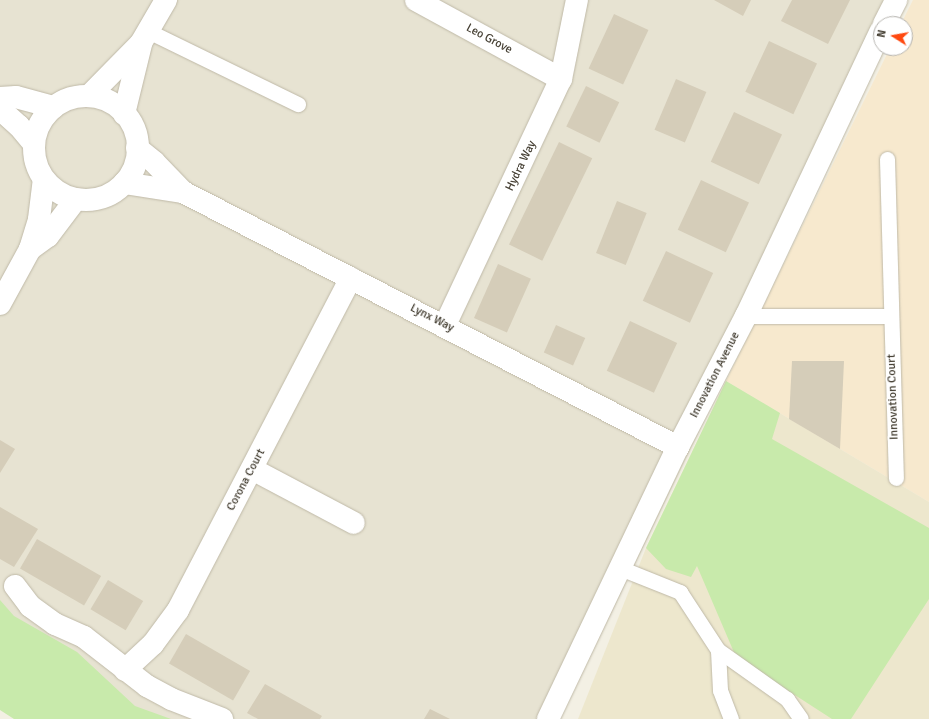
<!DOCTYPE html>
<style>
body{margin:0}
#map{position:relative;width:929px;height:719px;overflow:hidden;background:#f3f0e4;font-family:Signika,sans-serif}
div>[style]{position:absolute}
.residential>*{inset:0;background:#e7e3d2}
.commercial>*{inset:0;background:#f7e9ce}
.education>*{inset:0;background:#ede7cd}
.green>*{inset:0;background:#c8eaab}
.building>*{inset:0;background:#d5cdb9;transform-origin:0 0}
.roads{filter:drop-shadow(0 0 1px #bfb9a7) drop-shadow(0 0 1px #bfb9a7)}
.lane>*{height:15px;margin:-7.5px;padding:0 7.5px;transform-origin:7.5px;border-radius:7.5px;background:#fff}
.street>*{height:22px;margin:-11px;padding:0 11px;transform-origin:11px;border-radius:11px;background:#fff}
.street>.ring{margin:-11px;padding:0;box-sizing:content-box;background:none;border:22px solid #fff;border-radius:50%}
span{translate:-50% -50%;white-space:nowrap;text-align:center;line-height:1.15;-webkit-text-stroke:3.5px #fff;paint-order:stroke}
.street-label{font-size:12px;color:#464034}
.north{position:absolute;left:873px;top:16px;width:40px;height:40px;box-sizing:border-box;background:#fff;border:1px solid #b5b3ae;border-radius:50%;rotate:281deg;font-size:11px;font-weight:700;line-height:16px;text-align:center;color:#464034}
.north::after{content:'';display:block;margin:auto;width:14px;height:18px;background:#ff4910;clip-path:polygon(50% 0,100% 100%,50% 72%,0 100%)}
</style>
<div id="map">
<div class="residential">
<i style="clip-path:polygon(0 0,907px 0,896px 24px,881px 24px,885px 48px,560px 719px,40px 719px,0 691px)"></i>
</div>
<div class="commercial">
<i style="clip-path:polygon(913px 0,929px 0,929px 502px,726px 381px,890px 48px,905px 48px,905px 24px,901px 24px)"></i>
</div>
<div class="education">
<i style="clip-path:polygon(726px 381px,929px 502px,929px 719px,578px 719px,646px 548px)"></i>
</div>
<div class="green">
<i style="clip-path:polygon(726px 381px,780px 413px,772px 439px,929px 528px,929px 599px,851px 719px,832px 719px,736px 657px,697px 566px,691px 577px,666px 569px,646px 548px)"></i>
<i style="clip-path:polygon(0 600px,14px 616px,77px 652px,135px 706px,171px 719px,14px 719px,0 710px)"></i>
</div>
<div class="building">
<i style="clip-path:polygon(714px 0,751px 0,743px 16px)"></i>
<i style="clip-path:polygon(792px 0,850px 0,828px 44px,781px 21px)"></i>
<i style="left:614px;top:14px;width:38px;height:60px;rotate:25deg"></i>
<i style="left:769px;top:41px;width:53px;height:56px;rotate:25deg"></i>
<i style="left:676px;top:79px;width:33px;height:55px;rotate:23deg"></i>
<i style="left:586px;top:86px;width:37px;height:45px;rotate:26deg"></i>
<i style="left:734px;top:112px;width:53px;height:55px;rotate:25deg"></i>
<i style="left:559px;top:142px;width:37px;height:114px;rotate:26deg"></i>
<i style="left:701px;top:180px;width:53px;height:55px;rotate:25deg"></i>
<i style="left:617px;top:201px;width:32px;height:56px;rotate:22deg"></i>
<i style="left:666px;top:251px;width:52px;height:55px;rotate:25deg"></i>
<i style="left:498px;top:264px;width:36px;height:59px;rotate:24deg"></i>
<i style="left:630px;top:321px;width:52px;height:55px;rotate:25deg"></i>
<i style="left:556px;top:325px;width:32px;height:30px;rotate:24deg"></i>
<i style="clip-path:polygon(792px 361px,844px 361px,840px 449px,789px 419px)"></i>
<i style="clip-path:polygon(0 440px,15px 449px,0 473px)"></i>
<i style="clip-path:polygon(0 507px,38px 529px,14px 567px,0 559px)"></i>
<i style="left:37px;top:539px;width:74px;height:34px;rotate:30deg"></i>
<i style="left:108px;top:580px;width:41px;height:34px;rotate:31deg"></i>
<i style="left:186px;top:634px;width:74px;height:34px;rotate:30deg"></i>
<i style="clip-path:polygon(265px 684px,322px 716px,320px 719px,258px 719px,247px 713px)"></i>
<i style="clip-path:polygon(430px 709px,450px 719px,424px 719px)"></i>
</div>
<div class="roads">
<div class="lane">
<i style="left:148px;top:31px;width:167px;rotate:26deg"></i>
<i style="left:887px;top:159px;width:319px;rotate:88.4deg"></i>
<i style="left:746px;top:316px;width:145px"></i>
<i style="left:620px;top:568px;width:65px;rotate:21.8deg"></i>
<i style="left:680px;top:592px;width:69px;rotate:56.8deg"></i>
<i style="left:731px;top:719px;width:31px;rotate:-111deg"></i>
<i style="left:720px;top:690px;width:40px;rotate:-92.9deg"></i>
<i style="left:718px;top:650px;width:85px;rotate:35.4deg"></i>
<i style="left:787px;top:699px;width:24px;rotate:55deg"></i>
</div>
<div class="street">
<i style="left:416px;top:0;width:165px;rotate:28.6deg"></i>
<i style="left:884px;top:24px;width:27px;rotate:-63deg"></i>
<i style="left:89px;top:96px;width:74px;rotate:-45.5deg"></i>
<i style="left:141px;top:43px;width:50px;rotate:-59.8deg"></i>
<i class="ring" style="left:34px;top:96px;width:82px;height:82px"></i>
<i style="left:0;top:98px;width:16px;rotate:-4deg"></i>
<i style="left:16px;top:97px;width:39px;rotate:15deg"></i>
<i style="left:0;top:109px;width:25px;rotate:42deg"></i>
<i style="left:19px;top:126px;width:23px;rotate:50deg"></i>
<i style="left:124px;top:114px;width:72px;rotate:-76.3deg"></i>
<i style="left:137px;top:148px;width:22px;rotate:39deg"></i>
<i style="left:154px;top:162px;width:42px;rotate:46deg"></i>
<i style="left:124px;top:183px;width:60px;rotate:8.7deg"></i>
<i style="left:183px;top:192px;width:557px;rotate:27.26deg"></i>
<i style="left:30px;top:249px;width:22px;rotate:-36deg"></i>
<i style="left:48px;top:236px;width:46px;rotate:-52.9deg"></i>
<i style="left:0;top:304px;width:63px;rotate:-61.4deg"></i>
<i style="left:30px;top:249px;width:31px;rotate:-73deg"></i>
<i style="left:39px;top:219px;width:39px;rotate:-83deg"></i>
<i style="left:445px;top:325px;width:272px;rotate:-64.8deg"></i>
<i style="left:561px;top:79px;width:81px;rotate:-78.6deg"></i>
<i style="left:252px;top:469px;width:115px;rotate:27.9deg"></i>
<i style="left:15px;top:586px;width:25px;rotate:53deg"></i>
<i style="left:30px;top:606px;width:31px;rotate:36deg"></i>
<i style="left:55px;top:624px;width:32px;rotate:24deg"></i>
<i style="left:84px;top:637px;width:80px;rotate:37.9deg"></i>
<i style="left:147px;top:686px;width:27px;rotate:28deg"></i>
<i style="left:171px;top:699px;width:55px;rotate:21.4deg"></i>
<i style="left:125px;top:670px;width:38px;rotate:-43deg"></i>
<i style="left:153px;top:644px;width:42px;rotate:-53.7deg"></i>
<i style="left:178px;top:610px;width:374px;rotate:-62.5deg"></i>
<i style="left:548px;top:719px;width:301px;rotate:-64.5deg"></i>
<i style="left:678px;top:447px;width:148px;rotate:-62.6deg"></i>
<i style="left:746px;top:316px;width:315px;rotate:-64.7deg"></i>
</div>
</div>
<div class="street-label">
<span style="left:489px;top:39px;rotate:28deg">Leo Grove</span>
<span style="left:521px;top:166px;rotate:-64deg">Hydra Way</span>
<span style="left:432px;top:318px;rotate:27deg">Lynx Way</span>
<span style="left:715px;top:375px;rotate:-63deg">Innovation Avenue</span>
<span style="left:893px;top:397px;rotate:-92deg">Innovation Court</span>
<span style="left:246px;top:480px;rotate:-62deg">Corona Court</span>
</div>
<div class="north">N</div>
</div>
